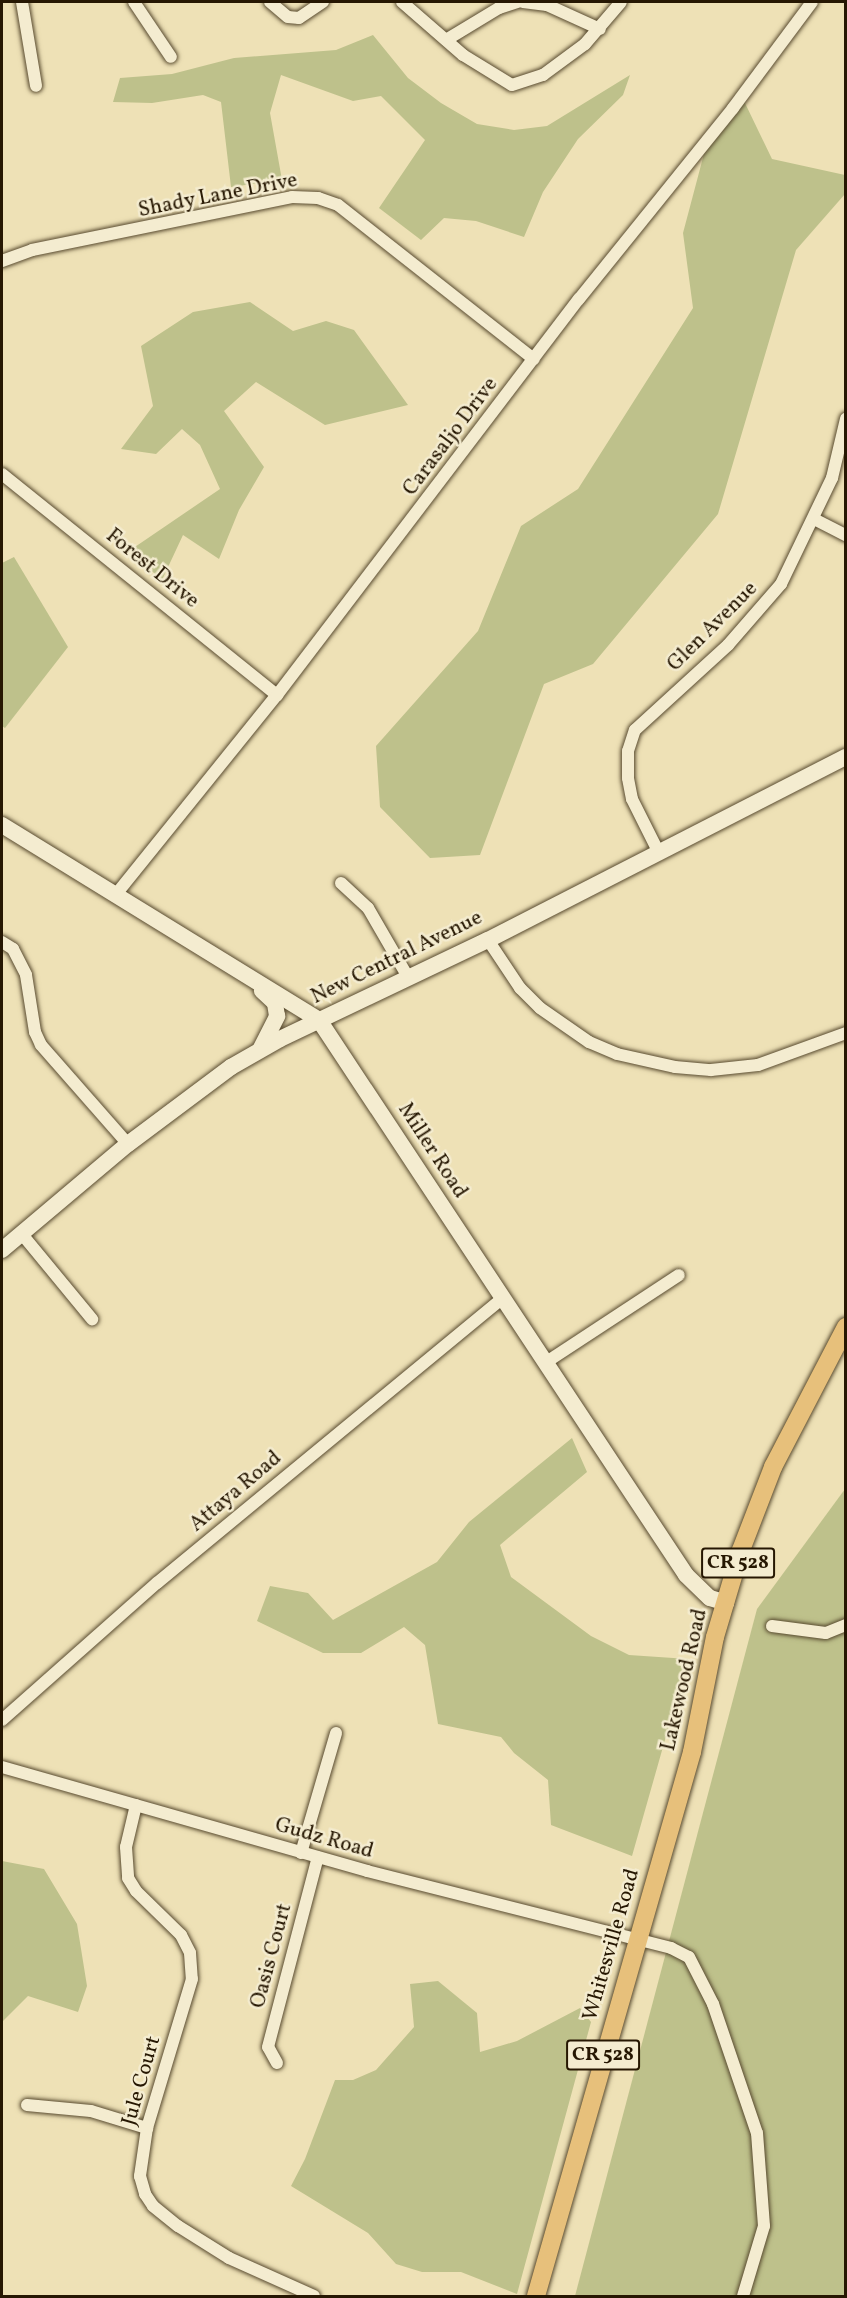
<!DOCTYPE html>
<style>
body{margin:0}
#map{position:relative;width:847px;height:2298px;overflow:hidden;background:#eee1b6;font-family:Vollkorn,serif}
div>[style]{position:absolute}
.green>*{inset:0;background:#bec18b}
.roads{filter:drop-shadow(0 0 2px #584a2f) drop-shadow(0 0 2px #584a2f)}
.street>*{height:12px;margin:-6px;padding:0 6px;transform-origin:6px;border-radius:6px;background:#f4ecd0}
.secondary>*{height:16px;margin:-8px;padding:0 8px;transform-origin:8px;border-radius:8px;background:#f4ecd0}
.primary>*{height:18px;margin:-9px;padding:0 9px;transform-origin:9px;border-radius:9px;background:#e7c07b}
span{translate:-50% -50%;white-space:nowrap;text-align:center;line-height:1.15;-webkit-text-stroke:5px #f4ecd0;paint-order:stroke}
.shield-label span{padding:2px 4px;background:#f4ecd0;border:2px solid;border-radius:4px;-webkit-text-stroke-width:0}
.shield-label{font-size:20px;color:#261702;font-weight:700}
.street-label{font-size:21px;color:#261702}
.frame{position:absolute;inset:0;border:3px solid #261702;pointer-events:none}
</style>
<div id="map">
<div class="green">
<i style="clip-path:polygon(373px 35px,408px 78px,441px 103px,477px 124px,514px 130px,547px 126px,630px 75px,623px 95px,578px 139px,543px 192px,524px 237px,476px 221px,444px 218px,421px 240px,379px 208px,425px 140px,381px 96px,353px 101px,281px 75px,270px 113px,282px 180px,231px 187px,221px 102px,203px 95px,152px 103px,113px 102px,120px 78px,172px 74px,234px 58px,336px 50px)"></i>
<i style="clip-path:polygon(744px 101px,772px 159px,845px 175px,845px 194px,796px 250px,718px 514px,593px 664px,544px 684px,480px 855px,430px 858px,380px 807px,376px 746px,478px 631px,521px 526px,578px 489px,693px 308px,683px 233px,705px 150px)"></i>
<i style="clip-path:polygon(250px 302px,293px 331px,326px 321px,354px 330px,408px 405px,325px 425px,256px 382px,224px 411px,264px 467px,239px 510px,219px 559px,183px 535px,162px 580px,129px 551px,220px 489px,200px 445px,182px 429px,156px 454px,121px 449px,153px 406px,141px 346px,193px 312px)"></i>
<i style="clip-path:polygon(14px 557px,68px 647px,5px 728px,2px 726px,2px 563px)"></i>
<i style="clip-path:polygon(572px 1438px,587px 1472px,500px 1545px,511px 1577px,591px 1636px,629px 1655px,688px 1659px,632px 1856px,551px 1825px,548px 1780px,514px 1753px,501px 1737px,438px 1724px,425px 1645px,404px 1627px,361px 1653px,323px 1653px,257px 1621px,270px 1586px,308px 1593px,333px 1620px,437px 1562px,469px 1522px)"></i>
<i style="clip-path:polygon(845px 1489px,845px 2296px,575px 2296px,757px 1609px)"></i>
<i style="clip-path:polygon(2px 1861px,44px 1869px,77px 1924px,87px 1986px,78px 2012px,28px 1996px,2px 2022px)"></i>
<i style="clip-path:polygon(438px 1981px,477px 2013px,480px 2052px,517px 2041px,580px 2008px,591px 2022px,517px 2294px,461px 2272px,422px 2272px,396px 2264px,368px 2233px,291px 2186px,305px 2159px,335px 2080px,353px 2080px,376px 2070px,414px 2027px,410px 1984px)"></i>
</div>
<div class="roads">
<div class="street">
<i style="left:22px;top:2px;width:85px;rotate:80.5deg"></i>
<i style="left:134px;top:2px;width:66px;rotate:56.1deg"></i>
<i style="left:270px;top:2px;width:23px;rotate:40deg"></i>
<i style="left:288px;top:17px;width:11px;rotate:5deg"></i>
<i style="left:299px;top:18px;width:29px;rotate:-34deg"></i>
<i style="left:402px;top:2px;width:81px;rotate:41deg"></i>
<i style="left:463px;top:55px;width:57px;rotate:31.5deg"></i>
<i style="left:512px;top:85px;width:33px;rotate:-18deg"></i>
<i style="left:543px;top:75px;width:52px;rotate:-36.4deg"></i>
<i style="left:585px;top:44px;width:55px;rotate:-49.4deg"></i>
<i style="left:523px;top:2px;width:24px;rotate:7deg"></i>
<i style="left:547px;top:5px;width:58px;rotate:24.4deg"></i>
<i style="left:446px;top:40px;width:62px;rotate:-31.1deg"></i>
<i style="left:499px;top:8px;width:20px;rotate:-18deg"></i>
<i style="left:2px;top:261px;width:32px;rotate:-20deg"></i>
<i style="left:32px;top:250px;width:265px;rotate:-11.5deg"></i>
<i style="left:292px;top:197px;width:26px;rotate:2deg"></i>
<i style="left:318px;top:198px;width:21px;rotate:19deg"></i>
<i style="left:338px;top:205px;width:249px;rotate:38.2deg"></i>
<i style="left:2px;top:474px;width:353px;rotate:38.8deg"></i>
<i style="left:814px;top:519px;width:36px;rotate:27deg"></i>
<i style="left:658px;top:851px;width:58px;rotate:-116.6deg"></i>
<i style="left:632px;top:799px;width:21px;rotate:-101deg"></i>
<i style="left:628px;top:778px;width:27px;rotate:-90deg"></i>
<i style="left:628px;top:751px;width:22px;rotate:-72deg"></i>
<i style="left:635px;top:730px;width:126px;rotate:-42.4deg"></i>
<i style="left:728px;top:645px;width:81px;rotate:-49deg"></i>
<i style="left:781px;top:584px;width:118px;rotate:-64.3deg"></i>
<i style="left:832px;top:478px;width:61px;rotate:-76.7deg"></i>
<i style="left:341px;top:883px;width:37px;rotate:43deg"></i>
<i style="left:368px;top:908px;width:80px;rotate:59.9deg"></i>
<i style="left:117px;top:893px;width:255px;rotate:-51.1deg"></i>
<i style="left:277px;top:695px;width:498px;rotate:-52.7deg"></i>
<i style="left:579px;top:299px;width:245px;rotate:-51.1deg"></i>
<i style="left:733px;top:108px;width:132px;rotate:-53.3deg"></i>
<i style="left:488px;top:940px;width:58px;rotate:56.3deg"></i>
<i style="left:520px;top:988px;width:28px;rotate:45deg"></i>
<i style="left:540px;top:1008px;width:60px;rotate:34.8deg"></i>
<i style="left:589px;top:1042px;width:30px;rotate:23deg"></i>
<i style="left:617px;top:1054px;width:59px;rotate:12.6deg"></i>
<i style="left:675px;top:1067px;width:36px;rotate:5deg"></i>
<i style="left:711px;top:1070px;width:47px;rotate:-6.1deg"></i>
<i style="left:758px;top:1065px;width:94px;rotate:-20deg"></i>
<i style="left:2px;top:942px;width:13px;rotate:32deg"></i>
<i style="left:13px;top:949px;width:29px;rotate:63deg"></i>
<i style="left:26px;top:975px;width:58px;rotate:81deg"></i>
<i style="left:35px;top:1032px;width:14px;rotate:65deg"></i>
<i style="left:41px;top:1045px;width:132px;rotate:48.7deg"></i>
<i style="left:21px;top:1233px;width:112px;rotate:50.5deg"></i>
<i style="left:545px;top:1363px;width:160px;rotate:-33.3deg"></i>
<i style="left:772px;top:1626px;width:54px;rotate:7.4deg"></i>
<i style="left:826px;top:1633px;width:22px;rotate:-22deg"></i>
<i style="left:2px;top:1720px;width:207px;rotate:-41.5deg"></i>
<i style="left:157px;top:1583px;width:446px;rotate:-39.5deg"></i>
<i style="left:2px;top:1767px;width:380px;rotate:15.9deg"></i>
<i style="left:367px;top:1871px;width:314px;rotate:14.2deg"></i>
<i style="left:671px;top:1948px;width:20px;rotate:27deg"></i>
<i style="left:689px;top:1957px;width:53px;rotate:62.9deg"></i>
<i style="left:713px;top:2004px;width:136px;rotate:71.2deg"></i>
<i style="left:757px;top:2133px;width:93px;rotate:85.7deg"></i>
<i style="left:764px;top:2226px;width:73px;rotate:106.7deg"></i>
<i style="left:136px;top:1805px;width:43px;rotate:103.4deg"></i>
<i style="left:126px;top:1847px;width:31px;rotate:86deg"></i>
<i style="left:128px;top:1878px;width:15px;rotate:58deg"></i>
<i style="left:136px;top:1891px;width:63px;rotate:44.4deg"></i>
<i style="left:181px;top:1935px;width:20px;rotate:63deg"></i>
<i style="left:190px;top:1953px;width:26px;rotate:86deg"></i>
<i style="left:192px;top:1979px;width:156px;rotate:106.8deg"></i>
<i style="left:147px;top:2128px;width:49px;rotate:98.3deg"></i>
<i style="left:140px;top:2176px;width:19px;rotate:74deg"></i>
<i style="left:145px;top:2194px;width:14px;rotate:56deg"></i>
<i style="left:153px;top:2206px;width:32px;rotate:39deg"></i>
<i style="left:178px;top:2226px;width:60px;rotate:32.1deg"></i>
<i style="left:229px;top:2258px;width:93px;rotate:24.1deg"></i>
<i style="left:301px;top:1853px;width:125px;rotate:-73.7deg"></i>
<i style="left:277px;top:2063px;width:18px;rotate:-119deg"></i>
<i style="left:268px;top:2047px;width:196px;rotate:-75.3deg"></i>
<i style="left:27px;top:2105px;width:64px;rotate:5.4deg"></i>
<i style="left:91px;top:2111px;width:59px;rotate:16.9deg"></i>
</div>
<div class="secondary">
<i style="left:2px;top:825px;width:372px;rotate:31.6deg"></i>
<i style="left:319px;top:1020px;width:665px;rotate:56.52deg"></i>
<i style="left:686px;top:1575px;width:33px;rotate:44deg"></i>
<i style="left:710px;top:1598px;width:17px;rotate:17deg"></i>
<i style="left:261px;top:1048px;width:36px;rotate:-63deg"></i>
<i style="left:277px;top:1016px;width:13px;rotate:-99deg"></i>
<i style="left:275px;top:1003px;width:18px;rotate:-137deg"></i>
<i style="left:2px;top:1250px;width:165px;rotate:-40.1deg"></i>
<i style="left:128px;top:1144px;width:129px;rotate:-36.8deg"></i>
<i style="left:231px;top:1067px;width:56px;rotate:-29.7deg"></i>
<i style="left:280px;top:1039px;width:230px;rotate:-25.5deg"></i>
<i style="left:488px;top:940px;width:402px;rotate:-27.1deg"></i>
</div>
<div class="primary">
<i style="left:536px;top:2296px;width:566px;rotate:-74deg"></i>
<i style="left:692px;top:1752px;width:117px;rotate:-78.7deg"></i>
<i style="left:715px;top:1637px;width:91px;rotate:-73.4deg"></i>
<i style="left:741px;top:1550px;width:89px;rotate:-68.9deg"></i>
<i style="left:773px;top:1467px;width:158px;rotate:-62.5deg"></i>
</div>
</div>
<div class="shield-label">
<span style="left:738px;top:1563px">CR 528</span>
<span style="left:603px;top:2055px">CR 528</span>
</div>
<div class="street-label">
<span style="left:218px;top:196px;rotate:-11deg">Shady Lane Drive</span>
<span style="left:451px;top:437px;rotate:-53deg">Carasaljo Drive</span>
<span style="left:152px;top:569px;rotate:39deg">Forest Drive</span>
<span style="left:713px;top:627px;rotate:-45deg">Glen Avenue</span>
<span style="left:397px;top:958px;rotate:-26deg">New Central Avenue</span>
<span style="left:432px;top:1151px;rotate:57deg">Miller Road</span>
<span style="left:236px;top:1492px;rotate:-40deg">Attaya Road</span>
<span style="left:685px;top:1680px;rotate:-77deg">Lakewood Road</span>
<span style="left:324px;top:1839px;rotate:16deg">Gudz Road</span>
<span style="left:612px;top:1945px;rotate:-74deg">Whitesville Road</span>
<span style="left:272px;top:1956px;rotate:-75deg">Oasis Court</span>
<span style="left:142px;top:2081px;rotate:-74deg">Jule Court</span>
</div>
<div class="frame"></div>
</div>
